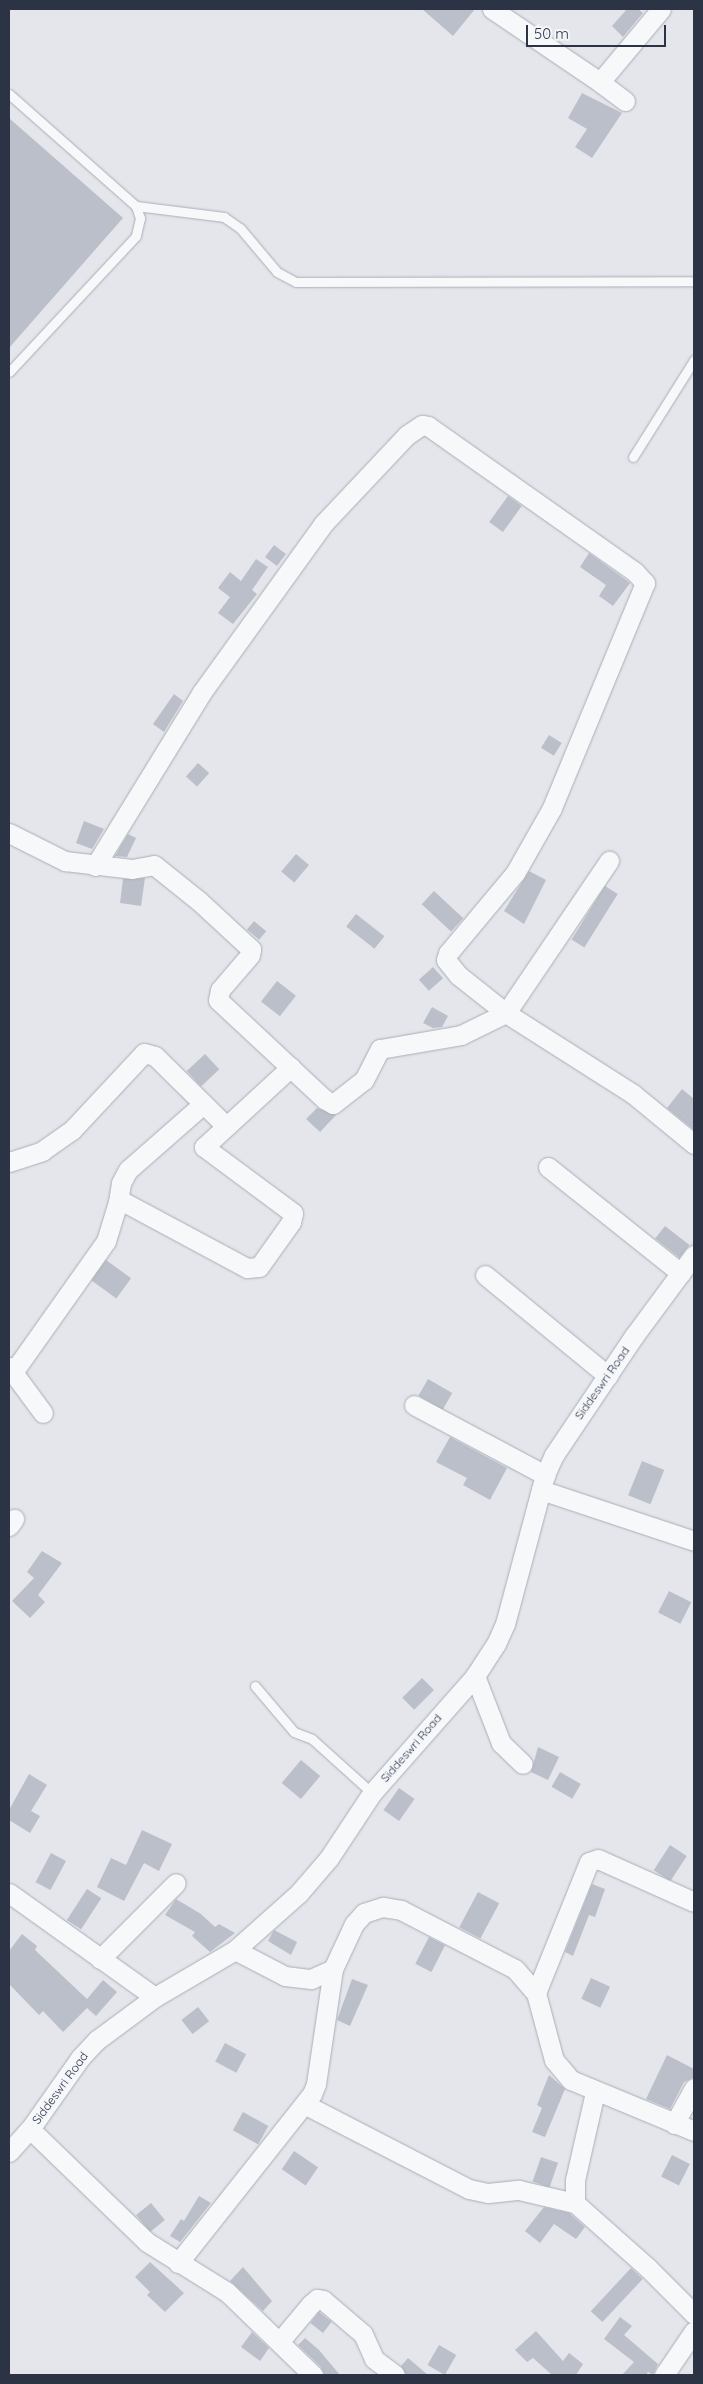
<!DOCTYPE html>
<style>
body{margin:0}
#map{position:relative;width:703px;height:2384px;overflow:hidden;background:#e4e6ec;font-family:Quicksand,sans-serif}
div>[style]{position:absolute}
.building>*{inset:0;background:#bbbfc9;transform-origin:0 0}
.roads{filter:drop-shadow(0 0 1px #a9adb6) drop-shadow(0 0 1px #a9adb6)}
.service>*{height:9px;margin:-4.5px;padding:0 4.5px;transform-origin:4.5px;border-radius:4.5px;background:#f7f8fa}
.minor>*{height:19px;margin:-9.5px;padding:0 9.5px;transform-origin:9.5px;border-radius:9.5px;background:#f7f8fa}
span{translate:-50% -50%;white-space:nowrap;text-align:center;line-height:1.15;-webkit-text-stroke:4px #f4f6f9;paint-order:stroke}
.street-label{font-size:12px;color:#2b3344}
.frame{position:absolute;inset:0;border:10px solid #2b3344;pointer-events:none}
.scale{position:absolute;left:526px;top:25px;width:140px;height:22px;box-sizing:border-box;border:2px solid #2b3344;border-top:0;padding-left:6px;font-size:15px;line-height:18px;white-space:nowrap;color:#2b3344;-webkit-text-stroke:4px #f4f6f9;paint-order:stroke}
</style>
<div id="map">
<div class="building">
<i style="clip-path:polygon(422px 9px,475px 9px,453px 36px)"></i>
<i style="clip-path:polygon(627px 9px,638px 9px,643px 13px,623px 37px,612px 26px)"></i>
<i style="clip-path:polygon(582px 93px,622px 113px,592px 158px,575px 147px,587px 129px,568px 118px)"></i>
<i style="clip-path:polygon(9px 118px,123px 218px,9px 348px)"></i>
<i style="left:508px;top:496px;width:17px;height:32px;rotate:36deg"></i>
<i style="left:274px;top:545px;width:15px;height:15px;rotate:37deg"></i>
<i style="clip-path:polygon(589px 553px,630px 583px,613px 606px,599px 596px,606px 585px,580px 567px)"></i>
<i style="clip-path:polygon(256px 559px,268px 567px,252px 590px,257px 594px,233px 624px,218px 613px,230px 597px,218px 588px,230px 572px,241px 581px)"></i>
<i style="clip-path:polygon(174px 694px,183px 701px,164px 732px,153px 724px)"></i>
<i style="left:549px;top:735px;width:15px;height:15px;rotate:32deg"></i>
<i style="left:198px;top:763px;width:15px;height:18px;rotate:42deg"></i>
<i style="clip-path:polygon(84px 821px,104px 829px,92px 849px,76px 843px)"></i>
<i style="clip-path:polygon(128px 834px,136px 838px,127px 857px,115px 856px)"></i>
<i style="left:296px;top:854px;width:17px;height:23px;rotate:40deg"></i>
<i style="clip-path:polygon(529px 871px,546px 880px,524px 924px,504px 911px)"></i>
<i style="clip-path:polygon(145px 878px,141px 906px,120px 903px,123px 879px)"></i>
<i style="left:605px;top:886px;width:15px;height:63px;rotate:32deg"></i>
<i style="left:434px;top:891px;width:40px;height:18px;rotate:43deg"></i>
<i style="left:356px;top:914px;width:36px;height:16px;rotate:38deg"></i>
<i style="left:254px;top:921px;width:16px;height:11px;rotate:40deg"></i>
<i style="left:433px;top:967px;width:15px;height:19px;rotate:48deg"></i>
<i style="left:277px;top:981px;width:24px;height:26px;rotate:38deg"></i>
<i style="clip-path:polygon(432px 1007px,448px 1016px,442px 1027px,433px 1028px,423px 1023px)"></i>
<i style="left:205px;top:1054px;width:21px;height:25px;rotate:47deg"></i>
<i style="clip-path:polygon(682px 1089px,694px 1099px,694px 1130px,667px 1108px)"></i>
<i style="clip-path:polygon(317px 1108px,336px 1115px,320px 1132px,306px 1119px)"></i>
<i style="left:665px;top:1226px;width:31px;height:16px;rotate:38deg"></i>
<i style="left:106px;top:1260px;width:31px;height:25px;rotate:36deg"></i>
<i style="left:428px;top:1379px;width:28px;height:19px;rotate:30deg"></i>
<i style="clip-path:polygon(450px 1437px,507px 1468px,490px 1500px,463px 1485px,467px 1478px,436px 1462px)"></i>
<i style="left:642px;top:1461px;width:24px;height:37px;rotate:22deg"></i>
<i style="clip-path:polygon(42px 1551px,62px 1563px,38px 1595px,45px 1602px,30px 1618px,12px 1601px,34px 1578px,27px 1572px)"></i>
<i style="left:669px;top:1591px;width:25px;height:24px;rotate:27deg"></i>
<i style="left:422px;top:1678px;width:17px;height:28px;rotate:45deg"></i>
<i style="clip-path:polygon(538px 1747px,559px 1757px,548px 1780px,531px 1772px)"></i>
<i style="left:301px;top:1760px;width:25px;height:30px;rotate:40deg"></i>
<i style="left:560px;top:1772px;width:24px;height:17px;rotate:30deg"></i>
<i style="clip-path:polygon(29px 1774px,47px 1785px,31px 1811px,40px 1816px,30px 1833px,9px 1820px,9px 1810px)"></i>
<i style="left:399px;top:1788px;width:19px;height:27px;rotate:35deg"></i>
<i style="clip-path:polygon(142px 1830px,172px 1844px,159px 1871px,144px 1863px,124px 1901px,97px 1887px,111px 1858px,126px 1865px)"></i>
<i style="left:670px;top:1845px;width:20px;height:30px;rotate:33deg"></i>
<i style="left:51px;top:1853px;width:17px;height:33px;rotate:28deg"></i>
<i style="clip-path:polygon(592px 1884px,605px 1889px,595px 1917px,589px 1915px,573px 1956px,565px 1952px)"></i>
<i style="left:87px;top:1889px;width:17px;height:37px;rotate:33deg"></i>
<i style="left:478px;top:1892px;width:24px;height:40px;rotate:28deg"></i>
<i style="clip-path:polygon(176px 1899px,201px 1914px,215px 1927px,219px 1924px,235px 1933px,210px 1952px,192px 1936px,195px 1932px,165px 1915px)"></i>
<i style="clip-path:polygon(274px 1930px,297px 1942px,291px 1955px,268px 1941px)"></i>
<i style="clip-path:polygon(22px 1934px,37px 1946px,35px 1950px,87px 1999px,103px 1980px,117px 1992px,96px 2016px,87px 2008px,63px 2032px,43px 2011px,39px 2015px,9px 1984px,9px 1951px)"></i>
<i style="left:429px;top:1937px;width:18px;height:30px;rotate:27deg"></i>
<i style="left:591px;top:1978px;width:21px;height:23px;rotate:25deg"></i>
<i style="clip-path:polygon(352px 1979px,368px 1985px,350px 2026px,337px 2020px)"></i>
<i style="left:198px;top:2007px;width:18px;height:21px;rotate:52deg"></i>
<i style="left:225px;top:2043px;width:24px;height:21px;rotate:28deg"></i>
<i style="clip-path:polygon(667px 2055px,694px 2069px,694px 2077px,684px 2082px,670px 2109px,646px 2099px)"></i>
<i style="clip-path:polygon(549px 2075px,565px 2089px,545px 2137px,532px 2132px,542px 2108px,537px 2105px)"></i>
<i style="left:243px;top:2112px;width:29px;height:21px;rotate:29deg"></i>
<i style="left:294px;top:2151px;width:29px;height:22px;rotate:34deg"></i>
<i style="left:672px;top:2155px;width:20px;height:24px;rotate:27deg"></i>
<i style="left:541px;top:2157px;width:18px;height:26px;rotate:19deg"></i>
<i style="clip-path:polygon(199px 2196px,211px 2203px,180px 2242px,170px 2236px,181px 2219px,184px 2221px)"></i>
<i style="left:151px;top:2203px;width:22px;height:19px;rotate:51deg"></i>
<i style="clip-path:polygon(544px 2207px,569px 2213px,585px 2227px,576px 2239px,554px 2224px,540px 2243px,525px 2231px)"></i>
<i style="clip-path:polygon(150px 2262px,184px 2293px,165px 2312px,147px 2295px,150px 2292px,135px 2277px)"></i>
<i style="clip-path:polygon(243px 2267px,272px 2301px,263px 2311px,230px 2281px)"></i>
<i style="left:631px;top:2268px;width:16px;height:59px;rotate:43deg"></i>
<i style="left:319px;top:2312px;width:16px;height:14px;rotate:38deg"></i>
<i style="clip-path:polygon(620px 2317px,632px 2326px,624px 2335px,658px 2364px,653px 2375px,648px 2372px,646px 2375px,622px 2375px,634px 2362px,604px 2339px)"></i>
<i style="clip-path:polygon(536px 2331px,563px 2361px,569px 2353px,583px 2364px,576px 2375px,552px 2375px,533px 2358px,527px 2362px,515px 2350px)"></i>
<i style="clip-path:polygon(252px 2332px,269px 2348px,260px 2361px,241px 2347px)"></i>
<i style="clip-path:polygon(305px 2338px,319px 2350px,340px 2375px,324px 2375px,321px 2367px,298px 2345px)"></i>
<i style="left:439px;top:2345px;width:20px;height:23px;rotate:30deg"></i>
<i style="clip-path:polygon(408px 2358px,428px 2375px,406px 2375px,401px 2366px)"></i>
</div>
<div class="roads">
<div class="service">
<i style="left:9px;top:94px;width:169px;rotate:41.4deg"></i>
<i style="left:136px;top:206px;width:13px;rotate:72deg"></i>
<i style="left:140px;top:218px;width:18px;rotate:103deg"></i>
<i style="left:136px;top:236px;width:186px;rotate:133deg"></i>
<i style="left:136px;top:206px;width:89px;rotate:7.1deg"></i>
<i style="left:224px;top:217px;width:19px;rotate:35deg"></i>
<i style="left:240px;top:228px;width:57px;rotate:49.9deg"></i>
<i style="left:277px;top:272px;width:21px;rotate:28deg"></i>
<i style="left:296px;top:282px;width:398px;rotate:-0.1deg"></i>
<i style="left:633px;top:457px;width:115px;rotate:-57.8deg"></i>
<i style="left:255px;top:1686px;width:60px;rotate:49.7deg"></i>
<i style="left:294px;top:1732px;width:19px;rotate:21deg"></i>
<i style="left:312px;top:1739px;width:81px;rotate:42deg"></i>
</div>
<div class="minor">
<i style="left:492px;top:9px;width:130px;rotate:34.1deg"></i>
<i style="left:625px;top:101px;width:31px;rotate:-143deg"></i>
<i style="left:600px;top:82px;width:95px;rotate:-50.1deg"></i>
<i style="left:9px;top:833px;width:63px;rotate:26.6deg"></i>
<i style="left:65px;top:861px;width:67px;rotate:6.8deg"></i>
<i style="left:132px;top:869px;width:22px;rotate:-10deg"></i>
<i style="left:154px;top:865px;width:58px;rotate:38.7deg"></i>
<i style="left:199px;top:901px;width:71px;rotate:42.7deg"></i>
<i style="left:251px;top:949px;width:6px;rotate:99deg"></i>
<i style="left:250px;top:955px;width:46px;rotate:130.6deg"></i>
<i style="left:220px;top:990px;width:10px;rotate:101deg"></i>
<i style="left:218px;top:1000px;width:145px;rotate:43deg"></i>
<i style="left:324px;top:1099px;width:10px;rotate:29deg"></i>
<i style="left:333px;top:1104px;width:39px;rotate:-38deg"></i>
<i style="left:364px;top:1080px;width:35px;rotate:-63deg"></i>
<i style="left:380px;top:1049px;width:82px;rotate:-9.8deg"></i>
<i style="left:461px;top:1035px;width:50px;rotate:-26.1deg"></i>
<i style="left:506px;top:1013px;width:184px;rotate:-55.9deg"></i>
<i style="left:95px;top:866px;width:204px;rotate:-58.4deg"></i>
<i style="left:202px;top:692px;width:207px;rotate:-54.2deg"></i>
<i style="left:323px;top:524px;width:122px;rotate:-46.7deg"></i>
<i style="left:407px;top:435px;width:18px;rotate:-34deg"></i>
<i style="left:422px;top:425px;width:6px;rotate:9deg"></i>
<i style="left:428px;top:426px;width:253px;rotate:35.2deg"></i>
<i style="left:635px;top:572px;width:15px;rotate:48deg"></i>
<i style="left:645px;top:583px;width:243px;rotate:112.5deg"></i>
<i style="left:552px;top:808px;width:75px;rotate:119.6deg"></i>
<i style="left:515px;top:873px;width:104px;rotate:129.9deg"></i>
<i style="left:448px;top:953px;width:7px;rotate:106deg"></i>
<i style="left:446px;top:960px;width:19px;rotate:51deg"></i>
<i style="left:458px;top:975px;width:61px;rotate:38.4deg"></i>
<i style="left:506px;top:1013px;width:151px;rotate:32.5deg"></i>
<i style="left:633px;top:1094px;width:79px;rotate:39.3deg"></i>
<i style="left:9px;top:1162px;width:35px;rotate:-18deg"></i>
<i style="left:42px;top:1151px;width:37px;rotate:-35deg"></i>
<i style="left:72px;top:1130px;width:105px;rotate:-46.9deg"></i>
<i style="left:144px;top:1053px;width:11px;rotate:15deg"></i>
<i style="left:155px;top:1056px;width:100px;rotate:44.6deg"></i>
<i style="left:548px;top:1167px;width:170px;rotate:38.6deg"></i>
<i style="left:118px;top:1202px;width:19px;rotate:-81deg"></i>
<i style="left:121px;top:1183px;width:15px;rotate:-62deg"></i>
<i style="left:128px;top:1170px;width:100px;rotate:-41.3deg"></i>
<i style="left:485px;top:1275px;width:159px;rotate:39.4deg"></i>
<i style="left:9px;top:1367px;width:57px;rotate:53.5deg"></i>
<i style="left:14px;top:1371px;width:159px;rotate:-54.7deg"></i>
<i style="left:106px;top:1241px;width:41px;rotate:-72.9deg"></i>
<i style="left:118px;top:1202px;width:4px;rotate:-14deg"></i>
<i style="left:122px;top:1201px;width:142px;rotate:28.2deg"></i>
<i style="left:247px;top:1268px;width:12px;rotate:-5deg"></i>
<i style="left:259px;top:1267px;width:55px;rotate:-54.6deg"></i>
<i style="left:291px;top:1222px;width:9px;rotate:-77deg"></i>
<i style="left:293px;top:1213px;width:111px;rotate:-143.4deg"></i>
<i style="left:204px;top:1147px;width:118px;rotate:-42.6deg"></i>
<i style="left:414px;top:1405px;width:149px;rotate:28.1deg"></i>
<i style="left:541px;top:1490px;width:161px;rotate:18.4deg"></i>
<i style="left:9px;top:1526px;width:9px;rotate:-54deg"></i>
<i style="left:475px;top:1676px;width:72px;rotate:68.8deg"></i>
<i style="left:501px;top:1743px;width:30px;rotate:44deg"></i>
<i style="left:9px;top:1893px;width:179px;rotate:35.5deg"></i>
<i style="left:235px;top:1950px;width:56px;rotate:27.5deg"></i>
<i style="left:285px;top:1976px;width:26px;rotate:7deg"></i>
<i style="left:311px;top:1979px;width:24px;rotate:-24deg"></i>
<i style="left:333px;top:1969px;width:50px;rotate:-65deg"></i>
<i style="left:354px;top:1924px;width:15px;rotate:-48deg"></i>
<i style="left:364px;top:1913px;width:20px;rotate:-18deg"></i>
<i style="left:383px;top:1907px;width:18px;rotate:9deg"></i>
<i style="left:401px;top:1910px;width:128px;rotate:27.4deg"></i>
<i style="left:515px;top:1969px;width:32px;rotate:49deg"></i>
<i style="left:536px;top:1993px;width:69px;rotate:75deg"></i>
<i style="left:554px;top:2060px;width:26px;rotate:50deg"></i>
<i style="left:571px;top:2080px;width:133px;rotate:22.5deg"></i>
<i style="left:100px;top:1959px;width:107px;rotate:-45deg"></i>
<i style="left:536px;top:1993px;width:141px;rotate:-68deg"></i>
<i style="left:589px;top:1862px;width:9px;rotate:-18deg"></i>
<i style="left:598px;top:1859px;width:105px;rotate:24.1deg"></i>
<i style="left:595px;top:2092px;width:90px;rotate:102.8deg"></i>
<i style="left:575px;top:2180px;width:23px;rotate:90deg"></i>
<i style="left:575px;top:2203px;width:98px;rotate:41.7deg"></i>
<i style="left:648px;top:2268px;width:65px;rotate:45deg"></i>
<i style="left:306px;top:2105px;width:183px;rotate:27.3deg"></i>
<i style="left:469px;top:2189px;width:19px;rotate:12deg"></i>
<i style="left:488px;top:2193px;width:31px;rotate:-6deg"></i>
<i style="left:519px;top:2190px;width:57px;rotate:13.1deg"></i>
<i style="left:674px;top:2124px;width:41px;rotate:-60.9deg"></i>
<i style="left:30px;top:2129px;width:163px;rotate:44deg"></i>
<i style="left:147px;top:2242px;width:94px;rotate:32deg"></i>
<i style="left:227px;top:2292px;width:120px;rotate:44deg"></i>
<i style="left:9px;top:2152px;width:31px;rotate:-48deg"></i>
<i style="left:30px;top:2129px;width:87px;rotate:-54.8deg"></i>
<i style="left:80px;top:2058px;width:25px;rotate:-47deg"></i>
<i style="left:97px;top:2040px;width:72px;rotate:-36.6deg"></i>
<i style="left:155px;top:1997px;width:93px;rotate:-30.4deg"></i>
<i style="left:235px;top:1950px;width:86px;rotate:-41.7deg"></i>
<i style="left:299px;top:1893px;width:46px;rotate:-49.4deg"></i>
<i style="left:329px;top:1858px;width:78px;rotate:-56.5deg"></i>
<i style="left:372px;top:1793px;width:156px;rotate:-48.6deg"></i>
<i style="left:475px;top:1676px;width:38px;rotate:-57deg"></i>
<i style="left:496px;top:1644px;width:22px;rotate:-66deg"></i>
<i style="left:505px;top:1624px;width:154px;rotate:-75deg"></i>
<i style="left:545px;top:1475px;width:22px;rotate:-66deg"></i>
<i style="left:554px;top:1455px;width:143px;rotate:-56.1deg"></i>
<i style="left:634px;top:1336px;width:101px;rotate:-53.5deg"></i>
<i style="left:178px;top:2263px;width:216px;rotate:-51.6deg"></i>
<i style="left:312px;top:2094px;width:11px;rotate:-68deg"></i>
<i style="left:316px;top:2084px;width:116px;rotate:-81.6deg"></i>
<i style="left:280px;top:2341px;width:48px;rotate:-50deg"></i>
<i style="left:311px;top:2304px;width:8px;rotate:-40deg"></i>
<i style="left:317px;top:2299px;width:6px;rotate:9deg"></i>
<i style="left:323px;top:2300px;width:52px;rotate:40.4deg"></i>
<i style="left:363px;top:2334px;width:27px;rotate:66deg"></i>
<i style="left:374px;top:2359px;width:26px;rotate:37deg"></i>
<i style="left:664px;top:2375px;width:53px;rotate:-55.7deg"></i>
</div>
</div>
<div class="street-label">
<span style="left:602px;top:1383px;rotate:-55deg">Siddeswri Road</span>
<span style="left:411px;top:1748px;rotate:-49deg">Siddeswri Road</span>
<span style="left:60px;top:2088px;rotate:-54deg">Siddeswri Road</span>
</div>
<div class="frame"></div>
<div class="scale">50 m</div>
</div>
